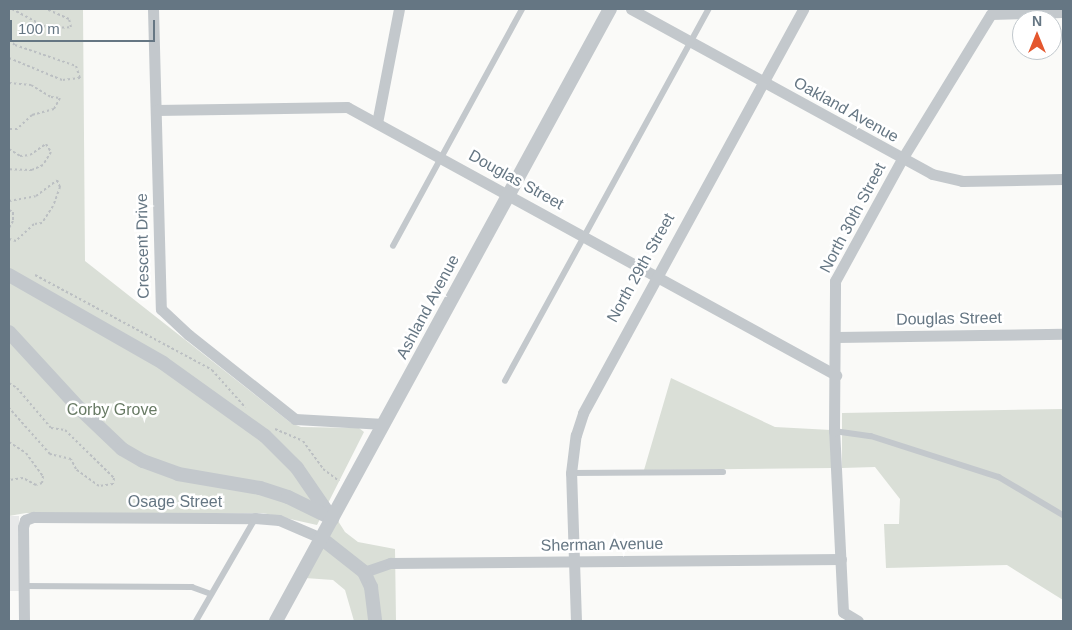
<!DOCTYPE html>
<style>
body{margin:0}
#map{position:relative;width:1072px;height:630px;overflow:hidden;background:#fafaf8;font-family:Arial,sans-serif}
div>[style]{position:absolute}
.built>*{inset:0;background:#e8e9e9;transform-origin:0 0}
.green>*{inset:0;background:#dadfd7}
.path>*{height:2px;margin-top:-1px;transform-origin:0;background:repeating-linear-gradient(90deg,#bbbfc2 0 2.5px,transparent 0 5px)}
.service>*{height:5.5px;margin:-2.75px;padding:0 2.75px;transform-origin:2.75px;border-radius:2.75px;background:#c3c8cc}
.minor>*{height:11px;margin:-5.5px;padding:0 5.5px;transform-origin:5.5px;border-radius:5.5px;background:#c3c8cc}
.tertiary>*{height:14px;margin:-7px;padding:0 7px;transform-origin:7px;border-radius:7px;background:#c3c8cc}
span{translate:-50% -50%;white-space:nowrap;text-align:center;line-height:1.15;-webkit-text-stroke:5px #fff;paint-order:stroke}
.street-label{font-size:16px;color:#657683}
.park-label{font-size:16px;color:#687a64}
.frame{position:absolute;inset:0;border:10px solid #657683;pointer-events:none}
.north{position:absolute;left:1012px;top:10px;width:50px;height:50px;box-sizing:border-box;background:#fff;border:1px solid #c1c8cd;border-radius:50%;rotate:0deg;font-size:14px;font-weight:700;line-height:20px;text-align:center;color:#657683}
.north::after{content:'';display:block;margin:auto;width:18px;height:22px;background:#e4572e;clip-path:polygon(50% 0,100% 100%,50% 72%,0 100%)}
.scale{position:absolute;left:10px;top:20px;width:145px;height:22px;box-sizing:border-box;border:2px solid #657683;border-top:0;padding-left:6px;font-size:15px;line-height:18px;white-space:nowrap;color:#657683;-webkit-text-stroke:4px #fff;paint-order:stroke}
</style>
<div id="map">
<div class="built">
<i style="left:9px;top:516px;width:10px;height:75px"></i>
</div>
<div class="green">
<i style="clip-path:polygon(9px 9px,83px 9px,85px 261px,291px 423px,301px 427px,359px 428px,364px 432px,317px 525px,263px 513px,26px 513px,9px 516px)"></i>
<i style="clip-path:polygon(671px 378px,775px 427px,831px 430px,832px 468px,644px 470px)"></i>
<i style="clip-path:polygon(1063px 409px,1063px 600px,1007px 565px,886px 568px,884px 524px,899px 524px,900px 499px,875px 467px,842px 468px,842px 413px)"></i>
<i style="clip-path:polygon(338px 521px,345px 532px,358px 542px,395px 549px,396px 621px,354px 621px,345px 590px,333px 580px,305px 578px)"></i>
</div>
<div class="path">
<i style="left:12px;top:9px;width:40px;rotate:28deg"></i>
<i style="left:47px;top:28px;width:24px;rotate:-2deg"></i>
<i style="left:71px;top:27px;width:8px;rotate:-104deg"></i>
<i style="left:69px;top:19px;width:24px;rotate:-156deg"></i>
<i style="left:29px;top:9px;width:5px"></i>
<i style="left:9px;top:40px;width:8px;rotate:40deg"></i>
<i style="left:15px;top:45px;width:65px;rotate:19deg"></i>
<i style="left:76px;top:66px;width:13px;rotate:72deg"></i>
<i style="left:80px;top:78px;width:18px;rotate:174deg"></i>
<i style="left:62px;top:80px;width:57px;rotate:-157.5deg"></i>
<i style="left:9px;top:83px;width:22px;rotate:5deg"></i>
<i style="left:31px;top:85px;width:23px;rotate:31deg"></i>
<i style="left:51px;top:97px;width:9px;rotate:6deg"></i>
<i style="left:60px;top:98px;width:13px;rotate:119deg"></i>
<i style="left:54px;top:109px;width:23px;rotate:165deg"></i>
<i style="left:32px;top:115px;width:21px;rotate:137deg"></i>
<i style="left:17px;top:129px;width:8px;rotate:180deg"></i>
<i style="left:9px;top:149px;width:13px;rotate:32deg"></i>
<i style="left:20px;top:156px;width:10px;rotate:-6deg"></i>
<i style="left:30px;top:155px;width:19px;rotate:-35deg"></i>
<i style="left:46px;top:144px;width:9px;rotate:58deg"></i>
<i style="left:51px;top:152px;width:15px;rotate:122deg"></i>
<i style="left:43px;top:165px;width:12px;rotate:156deg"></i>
<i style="left:32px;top:170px;width:23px;rotate:-178deg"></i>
<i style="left:9px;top:201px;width:27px;rotate:-10deg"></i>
<i style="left:36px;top:196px;width:26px;rotate:-37deg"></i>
<i style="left:57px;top:180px;width:8px;rotate:67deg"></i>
<i style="left:60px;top:187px;width:20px;rotate:110deg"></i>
<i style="left:53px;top:206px;width:20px;rotate:123deg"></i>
<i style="left:42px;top:223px;width:8px;rotate:173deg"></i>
<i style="left:34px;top:224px;width:25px;rotate:137deg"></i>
<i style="left:16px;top:241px;width:7px;rotate:-164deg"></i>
<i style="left:9px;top:210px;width:4px;rotate:27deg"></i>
<i style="left:13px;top:212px;width:9px;rotate:90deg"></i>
<i style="left:13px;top:221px;width:8px;rotate:120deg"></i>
<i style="left:35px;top:275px;width:201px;rotate:28.2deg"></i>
<i style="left:212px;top:370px;width:50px;rotate:48.3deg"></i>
<i style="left:9px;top:383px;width:9px;rotate:32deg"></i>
<i style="left:17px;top:388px;width:52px;rotate:49.6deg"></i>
<i style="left:51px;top:428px;width:14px;rotate:8deg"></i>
<i style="left:65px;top:430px;width:69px;rotate:44.4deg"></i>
<i style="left:114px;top:478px;width:6px;rotate:99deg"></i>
<i style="left:113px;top:484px;width:14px;rotate:172deg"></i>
<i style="left:99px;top:486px;width:29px;rotate:-144deg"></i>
<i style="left:76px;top:469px;width:11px;rotate:-117deg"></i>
<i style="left:71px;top:459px;width:22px;rotate:-167deg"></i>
<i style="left:50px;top:454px;width:62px;rotate:-131.7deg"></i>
<i style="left:275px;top:429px;width:30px;rotate:23deg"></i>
<i style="left:303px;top:441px;width:34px;rotate:54deg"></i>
<i style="left:323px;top:469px;width:20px;rotate:37deg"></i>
<i style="left:9px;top:442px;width:20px;rotate:33deg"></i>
<i style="left:26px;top:453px;width:29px;rotate:54deg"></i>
<i style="left:43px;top:476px;width:7px;rotate:98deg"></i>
<i style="left:42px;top:483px;width:6px;rotate:162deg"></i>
<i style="left:36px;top:485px;width:15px;rotate:-152deg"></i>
<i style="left:23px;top:478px;width:14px;rotate:172deg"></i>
</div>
<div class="service">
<i style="left:393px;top:246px;width:270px;rotate:-61.4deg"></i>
<i style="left:505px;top:381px;width:424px;rotate:-61.3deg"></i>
<i style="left:834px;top:431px;width:37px;rotate:8deg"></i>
<i style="left:871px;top:436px;width:134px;rotate:17.8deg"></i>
<i style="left:999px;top:477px;width:74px;rotate:30.7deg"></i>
<i style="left:571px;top:473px;width:152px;rotate:-0.4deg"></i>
<i style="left:24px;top:586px;width:168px;rotate:0.3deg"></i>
<i style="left:192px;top:587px;width:20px;rotate:20deg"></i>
<i style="left:196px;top:621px;width:118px;rotate:-60deg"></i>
</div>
<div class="minor">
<i style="left:153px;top:9px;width:300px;rotate:88.5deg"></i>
<i style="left:161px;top:309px;width:38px;rotate:43deg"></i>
<i style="left:189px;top:335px;width:135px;rotate:38.4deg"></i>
<i style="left:295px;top:419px;width:89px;rotate:3.2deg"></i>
<i style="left:631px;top:9px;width:343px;rotate:28.7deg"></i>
<i style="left:932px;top:174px;width:31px;rotate:13deg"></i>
<i style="left:962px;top:181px;width:101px;rotate:-1.1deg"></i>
<i style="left:156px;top:110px;width:191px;rotate:-0.9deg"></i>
<i style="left:347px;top:107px;width:558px;rotate:28.73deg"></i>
<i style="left:377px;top:123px;width:116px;rotate:-79.1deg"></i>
<i style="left:836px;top:337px;width:227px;rotate:-0.8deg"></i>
<i style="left:364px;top:572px;width:28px;rotate:-19deg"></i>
<i style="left:390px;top:563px;width:451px;rotate:-0.5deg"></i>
<i style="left:24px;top:621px;width:94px;rotate:-90.6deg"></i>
<i style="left:23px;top:527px;width:7px;rotate:-74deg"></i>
<i style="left:25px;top:520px;width:9px;rotate:-21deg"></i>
<i style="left:33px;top:517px;width:222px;rotate:0.3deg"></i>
<i style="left:255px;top:518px;width:24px;rotate:5deg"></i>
<i style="left:279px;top:520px;width:46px;rotate:23.2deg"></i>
<i style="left:576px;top:621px;width:148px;rotate:-91.9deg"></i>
<i style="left:571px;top:473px;width:38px;rotate:-83deg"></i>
<i style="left:576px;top:435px;width:23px;rotate:-72deg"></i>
<i style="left:583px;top:413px;width:460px;rotate:-61.4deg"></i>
<i style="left:858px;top:621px;width:17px;rotate:-149deg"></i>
<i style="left:843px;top:612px;width:181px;rotate:-92.8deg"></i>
<i style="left:834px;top:431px;width:150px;rotate:-89.6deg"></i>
<i style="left:835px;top:281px;width:139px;rotate:-61.2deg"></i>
<i style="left:902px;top:159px;width:170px;rotate:-58.5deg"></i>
<i style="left:991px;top:14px;width:72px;rotate:-1.6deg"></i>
</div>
<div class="tertiary">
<i style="left:9px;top:275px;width:177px;rotate:29.7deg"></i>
<i style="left:163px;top:363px;width:125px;rotate:35.6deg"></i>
<i style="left:265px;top:436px;width:45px;rotate:45deg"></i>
<i style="left:297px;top:468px;width:62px;rotate:55.5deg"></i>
<i style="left:9px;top:332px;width:103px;rotate:47.4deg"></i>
<i style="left:79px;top:408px;width:59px;rotate:43.6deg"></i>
<i style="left:122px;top:449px;width:24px;rotate:30deg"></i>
<i style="left:143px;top:461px;width:37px;rotate:20deg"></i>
<i style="left:178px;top:474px;width:83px;rotate:9.7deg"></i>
<i style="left:260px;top:488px;width:29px;rotate:18deg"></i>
<i style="left:288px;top:497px;width:46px;rotate:26deg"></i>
<i style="left:321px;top:538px;width:55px;rotate:38.3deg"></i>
<i style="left:364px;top:572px;width:17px;rotate:65deg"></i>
<i style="left:371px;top:587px;width:34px;rotate:83deg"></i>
<i style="left:276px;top:621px;width:697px;rotate:-61.38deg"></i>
</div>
<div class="street-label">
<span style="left:846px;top:110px;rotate:29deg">Oakland Avenue</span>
<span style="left:516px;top:180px;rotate:29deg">Douglas Street</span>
<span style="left:853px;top:218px;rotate:-62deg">North 30th Street</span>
<span style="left:143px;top:246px;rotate:-91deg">Crescent Drive</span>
<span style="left:641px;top:268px;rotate:-61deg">North 29th Street</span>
<span style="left:428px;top:307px;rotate:-62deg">Ashland Avenue</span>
<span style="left:949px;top:319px;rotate:-1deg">Douglas Street</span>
<span style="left:175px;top:502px">Osage Street</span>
<span style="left:602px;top:545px;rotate:-1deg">Sherman Avenue</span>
</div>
<div class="park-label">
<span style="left:112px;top:410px">Corby Grove</span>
</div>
<div class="frame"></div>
<div class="north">N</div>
<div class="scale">100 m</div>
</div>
